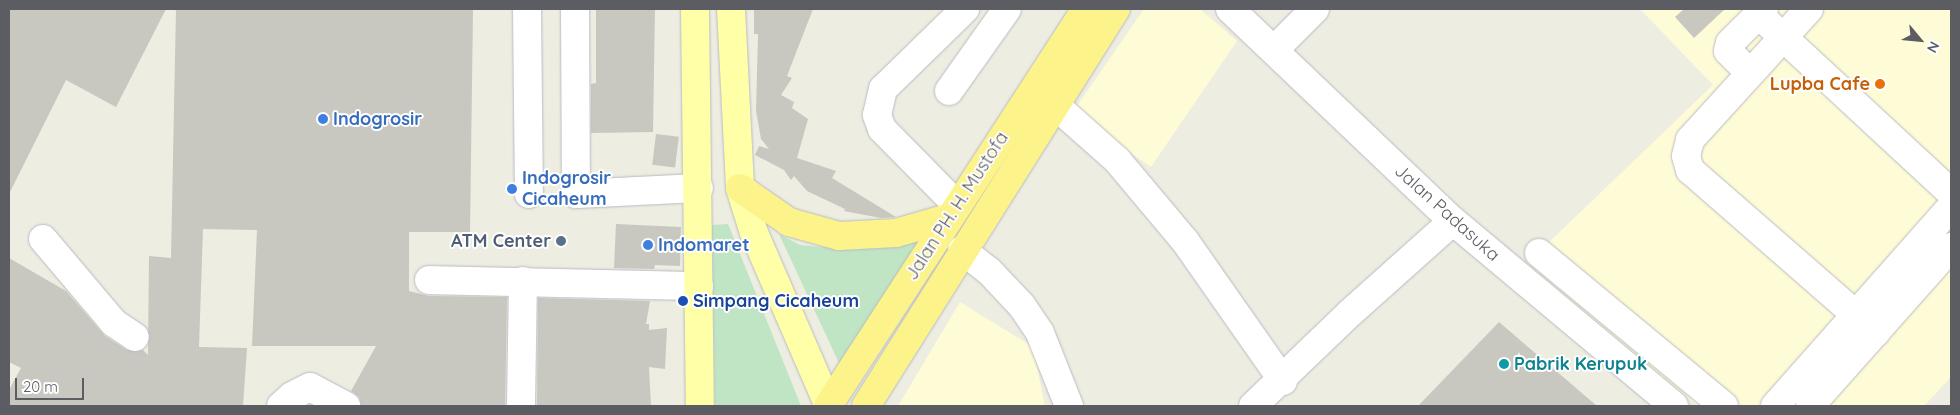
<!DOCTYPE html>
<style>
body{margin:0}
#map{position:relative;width:1960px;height:415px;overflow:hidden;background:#edede2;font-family:Quicksand,sans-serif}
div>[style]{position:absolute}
.commercial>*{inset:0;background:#fefbd7}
.green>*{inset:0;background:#bfe5c5}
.building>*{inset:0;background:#c8c7c0;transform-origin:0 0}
.roads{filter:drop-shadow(0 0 1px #babbc1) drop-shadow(0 0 1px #babbc1)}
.minor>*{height:28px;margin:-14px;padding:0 14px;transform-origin:14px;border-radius:14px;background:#fff}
.major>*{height:28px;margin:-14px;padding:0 14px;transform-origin:14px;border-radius:14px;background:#feffa6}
.highway>*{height:28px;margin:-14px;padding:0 14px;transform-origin:14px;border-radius:14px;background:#fcf38b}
.dots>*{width:14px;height:14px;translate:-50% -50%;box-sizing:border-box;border:2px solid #fff;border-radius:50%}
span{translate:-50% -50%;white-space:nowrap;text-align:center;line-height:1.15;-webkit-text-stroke:4px #fff;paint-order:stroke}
.food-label{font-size:18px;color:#c56008;font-weight:700}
.right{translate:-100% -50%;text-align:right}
.shop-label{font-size:18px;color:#366cbe;font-weight:700}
.left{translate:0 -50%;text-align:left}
.street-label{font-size:18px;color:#5b5d63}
.service-label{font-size:18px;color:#4e5e75;font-weight:700}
.transit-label{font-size:18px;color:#164399;font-weight:700}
.culture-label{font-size:18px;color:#0d838f;font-weight:700}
.frame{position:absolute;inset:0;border:10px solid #5b5d63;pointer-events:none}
.north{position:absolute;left:1895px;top:15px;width:50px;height:50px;-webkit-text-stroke:4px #fff;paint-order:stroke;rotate:118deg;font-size:14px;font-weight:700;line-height:20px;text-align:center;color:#5b5d63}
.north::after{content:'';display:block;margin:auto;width:18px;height:22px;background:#5b5d63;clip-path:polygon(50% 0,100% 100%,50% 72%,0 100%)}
.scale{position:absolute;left:15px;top:378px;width:69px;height:22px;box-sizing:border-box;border:2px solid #5b5d63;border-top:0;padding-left:6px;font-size:15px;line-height:18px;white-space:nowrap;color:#5b5d63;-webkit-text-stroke:4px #fff;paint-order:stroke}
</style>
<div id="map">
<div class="commercial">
<i style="clip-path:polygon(1144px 9px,1200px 9px,1237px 41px,1151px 167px,1072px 113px)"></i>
<i style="clip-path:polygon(1640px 9px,1951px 9px,1951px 377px,1924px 406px,1698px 406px,1523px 267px,1713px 85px)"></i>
<i style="clip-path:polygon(960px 302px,1033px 347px,1045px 406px,898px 406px)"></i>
</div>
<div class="green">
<i style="clip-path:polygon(728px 224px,801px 406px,715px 406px,712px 225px)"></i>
<i style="clip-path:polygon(779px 234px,800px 245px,852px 250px,923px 237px,839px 363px)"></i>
</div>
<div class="building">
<i style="clip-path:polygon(9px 9px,166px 9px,116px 107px,66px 80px,9px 194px)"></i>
<i style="clip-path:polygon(176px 9px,473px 9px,470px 232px,409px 232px,409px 291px,429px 296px,507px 297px,505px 406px,361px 406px,359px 397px,351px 391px,376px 346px,252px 346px,257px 230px,203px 229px,199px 347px,247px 348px,243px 406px,9px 406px,9px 390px,21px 368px,9px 362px,9px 258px,66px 291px,105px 336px,127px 350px,143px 350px,148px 355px,149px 256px,171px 258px)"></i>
<i style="clip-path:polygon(596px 9px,655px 9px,653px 132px,591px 133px,591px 84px,596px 83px)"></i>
<i style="clip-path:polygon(754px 9px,813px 9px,787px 76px,792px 78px,781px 95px,794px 102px,792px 108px,808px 119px,797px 158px,836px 171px,832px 178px,896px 217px,881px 218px,844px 211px,845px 209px,807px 191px,794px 176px,791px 180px,784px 170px,755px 155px,759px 146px,769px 149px,761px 139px,756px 111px,758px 34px,754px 34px)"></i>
<i style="clip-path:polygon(1684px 9px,1725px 9px,1694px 38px,1675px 17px)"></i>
<i style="left:656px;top:134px;width:23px;height:31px;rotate:7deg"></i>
<i style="clip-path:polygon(616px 224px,681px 227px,680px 266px,655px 265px,654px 269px,614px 268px)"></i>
<i style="clip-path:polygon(538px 298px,650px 301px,646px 324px,649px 324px,649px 330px,667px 328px,665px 369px,649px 367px,651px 406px,537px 406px)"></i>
<i style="clip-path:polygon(1499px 322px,1597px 406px,1418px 406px)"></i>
</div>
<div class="roads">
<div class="minor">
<i style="left:527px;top:9px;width:185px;rotate:89.4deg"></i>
<i style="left:575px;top:9px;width:185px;rotate:89.7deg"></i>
<i style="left:576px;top:194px;width:123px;rotate:-2.8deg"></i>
<i style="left:1230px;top:9px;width:308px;rotate:43.6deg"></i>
<i style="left:1453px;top:221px;width:288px;rotate:39.9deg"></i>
<i style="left:1809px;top:9px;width:177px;rotate:132.3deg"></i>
<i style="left:1690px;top:140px;width:16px;rotate:104deg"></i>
<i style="left:1686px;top:156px;width:15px;rotate:74deg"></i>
<i style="left:1690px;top:170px;width:247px;rotate:41.1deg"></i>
<i style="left:1758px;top:14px;width:263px;rotate:42.8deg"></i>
<i style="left:1274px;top:50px;width:58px;rotate:-45deg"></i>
<i style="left:1750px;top:73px;width:31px;rotate:-135deg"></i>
<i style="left:1728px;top:51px;width:8px;rotate:-76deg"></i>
<i style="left:1730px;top:43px;width:48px;rotate:-45deg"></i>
<i style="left:949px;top:91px;width:100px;rotate:-54.7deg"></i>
<i style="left:1055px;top:105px;width:83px;rotate:41.6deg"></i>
<i style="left:1117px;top:160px;width:106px;rotate:50deg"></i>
<i style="left:1185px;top:241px;width:171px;rotate:55deg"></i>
<i style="left:957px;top:205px;width:107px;rotate:-134.6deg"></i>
<i style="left:882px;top:129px;width:15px;rotate:-110deg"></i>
<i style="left:877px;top:115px;width:27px;rotate:-77deg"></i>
<i style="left:883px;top:89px;width:115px;rotate:-44.3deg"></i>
<i style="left:43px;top:239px;width:110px;rotate:49.8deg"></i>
<i style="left:114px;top:323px;width:25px;rotate:34deg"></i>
<i style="left:962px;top:250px;width:34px;rotate:38deg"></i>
<i style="left:989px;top:271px;width:48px;rotate:46.7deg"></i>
<i style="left:1022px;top:306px;width:32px;rotate:56deg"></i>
<i style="left:1040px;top:333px;width:79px;rotate:68.3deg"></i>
<i style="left:1539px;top:253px;width:240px;rotate:39.6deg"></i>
<i style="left:429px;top:280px;width:270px;rotate:1.3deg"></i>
<i style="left:281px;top:406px;width:15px;rotate:-42deg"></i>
<i style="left:292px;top:396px;width:20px;rotate:-27deg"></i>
<i style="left:310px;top:387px;width:41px;rotate:27.8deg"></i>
<i style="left:521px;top:406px;width:125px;rotate:-89.1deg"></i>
<i style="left:1253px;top:406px;width:134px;rotate:-43.8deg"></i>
<i style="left:1350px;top:313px;width:138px;rotate:-41.8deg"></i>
<i style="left:1775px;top:406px;width:266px;rotate:-48.5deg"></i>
<i style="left:1810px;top:406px;width:213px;rotate:-48.4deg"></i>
</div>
<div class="major">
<i style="left:695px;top:9px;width:397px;rotate:89.3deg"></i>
<i style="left:731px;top:9px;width:179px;rotate:87.1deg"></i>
<i style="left:740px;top:188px;width:47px;rotate:72.7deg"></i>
<i style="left:754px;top:233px;width:189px;rotate:66.6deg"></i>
</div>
<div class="highway">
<i style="left:740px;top:188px;width:60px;rotate:34.8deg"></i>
<i style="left:789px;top:222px;width:52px;rotate:15.6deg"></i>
<i style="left:839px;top:236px;width:57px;rotate:-3deg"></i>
<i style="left:896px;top:233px;width:54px;rotate:-16.1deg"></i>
<i style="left:828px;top:406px;width:473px;rotate:-57deg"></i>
<i style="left:866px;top:406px;width:469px;rotate:-57.8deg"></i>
</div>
</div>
<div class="dots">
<i style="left:1880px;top:84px;background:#e8710a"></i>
<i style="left:323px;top:119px;background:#3f7fe0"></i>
<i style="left:512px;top:189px;background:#3f7fe0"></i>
<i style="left:561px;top:241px;background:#5c6f8a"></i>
<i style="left:648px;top:245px;background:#3f7fe0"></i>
<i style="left:683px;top:301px;background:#1a4fb4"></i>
<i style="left:1504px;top:364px;background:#0f9aa8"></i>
</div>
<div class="food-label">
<span class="right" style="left:1870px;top:84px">Lupba Cafe</span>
</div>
<div class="shop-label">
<span class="left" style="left:333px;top:119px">Indogrosir</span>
<span class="left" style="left:522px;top:189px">Indogrosir<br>Cicaheum</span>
<span class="left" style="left:658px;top:245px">Indomaret</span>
</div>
<div class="street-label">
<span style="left:957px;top:206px;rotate:-57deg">Jalan PH. H. Mustofa</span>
<span style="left:1447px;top:213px;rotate:42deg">Jalan Padasuka</span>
</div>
<div class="service-label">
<span class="right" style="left:551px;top:241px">ATM Center</span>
</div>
<div class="transit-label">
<span class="left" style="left:693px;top:301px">Simpang Cicaheum</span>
</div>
<div class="culture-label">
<span class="left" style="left:1514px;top:364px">Pabrik Kerupuk</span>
</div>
<div class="frame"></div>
<div class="north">N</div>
<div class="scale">20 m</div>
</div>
